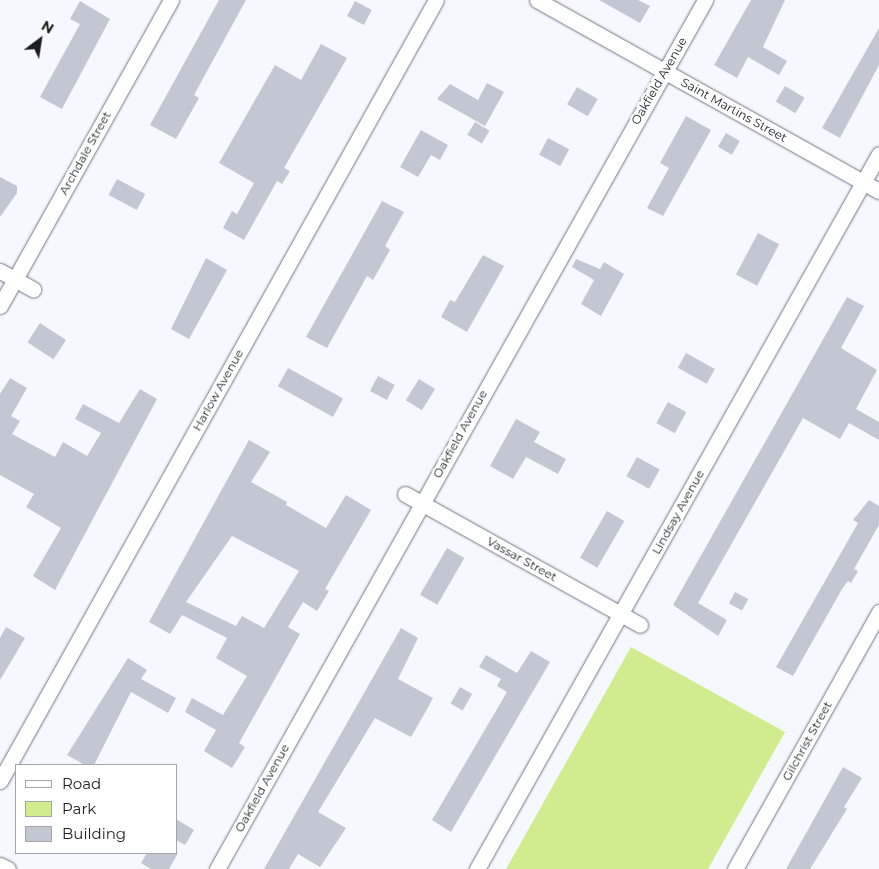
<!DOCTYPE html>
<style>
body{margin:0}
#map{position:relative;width:879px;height:869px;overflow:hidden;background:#f6f8ff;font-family:Montserrat,sans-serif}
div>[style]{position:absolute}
.green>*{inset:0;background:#d1ec8f}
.building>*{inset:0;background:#c2c7d1;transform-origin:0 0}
.roads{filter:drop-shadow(0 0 1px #71757e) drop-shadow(0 0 1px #71757e)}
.street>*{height:15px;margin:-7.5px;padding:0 7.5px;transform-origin:7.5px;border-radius:7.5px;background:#fff}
span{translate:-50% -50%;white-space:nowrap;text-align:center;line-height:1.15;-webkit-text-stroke:5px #fff;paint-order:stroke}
.street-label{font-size:12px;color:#1b1d21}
.legend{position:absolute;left:15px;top:764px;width:162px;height:90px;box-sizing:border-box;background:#fff;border:1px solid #a4a5a6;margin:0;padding:6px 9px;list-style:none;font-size:15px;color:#1b1d21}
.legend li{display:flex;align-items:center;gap:10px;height:25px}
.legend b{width:25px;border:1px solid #a4a5a6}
.north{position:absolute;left:15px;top:15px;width:50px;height:50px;-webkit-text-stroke:4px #fff;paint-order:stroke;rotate:31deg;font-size:14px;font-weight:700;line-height:20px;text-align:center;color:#1b1d21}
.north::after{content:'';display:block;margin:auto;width:18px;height:22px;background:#1b1d21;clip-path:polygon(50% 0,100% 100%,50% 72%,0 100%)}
</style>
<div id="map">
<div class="green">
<i style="clip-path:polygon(631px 647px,785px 732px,708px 869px,506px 869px)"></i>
</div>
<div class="building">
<i style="clip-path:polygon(219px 0,246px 0,194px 95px,199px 98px,176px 139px,150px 125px)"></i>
<i style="clip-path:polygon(599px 0,638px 0,650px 6px,640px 23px)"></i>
<i style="clip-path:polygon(751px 0,785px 0,763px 47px,787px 61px,779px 75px,748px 57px,737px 78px,714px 65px)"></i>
<i style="clip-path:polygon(80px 1px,110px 19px,62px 109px,40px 97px,80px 24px,70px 19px)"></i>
<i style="left:355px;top:1px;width:19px;height:17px;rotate:28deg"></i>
<i style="clip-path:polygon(879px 28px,879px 65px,840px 138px,822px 128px)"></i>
<i style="clip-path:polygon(321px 44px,347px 58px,284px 168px,290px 171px,282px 184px,277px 181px,244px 240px,223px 228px,232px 211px,237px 214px,254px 183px,219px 163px,275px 65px,301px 80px)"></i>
<i style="clip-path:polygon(487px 83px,504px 92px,485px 126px,437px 99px,450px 84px,478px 100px)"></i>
<i style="left:785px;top:86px;width:23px;height:18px;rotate:31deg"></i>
<i style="left:577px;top:87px;width:24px;height:20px;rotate:30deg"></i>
<i style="clip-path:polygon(686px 116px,711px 130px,663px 216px,647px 208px,669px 168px,660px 163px)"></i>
<i style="left:475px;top:122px;width:17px;height:15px;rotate:31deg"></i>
<i style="clip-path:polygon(421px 130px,448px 145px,440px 160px,431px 155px,418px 177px,400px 167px)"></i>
<i style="left:726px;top:133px;width:16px;height:16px;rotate:30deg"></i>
<i style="left:548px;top:138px;width:24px;height:19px;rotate:28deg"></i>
<i style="clip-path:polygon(0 177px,17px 186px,17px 193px,0 217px)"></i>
<i style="left:117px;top:179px;width:32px;height:18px;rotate:28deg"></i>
<i style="clip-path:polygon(382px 201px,404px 212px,385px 246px,390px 250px,373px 280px,367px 276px,327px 348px,306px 337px)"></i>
<i style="left:758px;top:233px;width:24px;height:47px;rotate:28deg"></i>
<i style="clip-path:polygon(483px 255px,504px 266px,467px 332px,441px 317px,450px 300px,455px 302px)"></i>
<i style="clip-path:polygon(206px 258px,227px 270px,189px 339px,171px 329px)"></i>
<i style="clip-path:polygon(576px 259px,600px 269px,604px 262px,624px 274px,601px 316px,581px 304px,594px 280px,572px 267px)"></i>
<i style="clip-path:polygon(847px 297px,864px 306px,841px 348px,877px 370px,856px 409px,879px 422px,879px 440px,849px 423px,840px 439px,803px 418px,698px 603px,727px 620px,718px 636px,673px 605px)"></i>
<i style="left:40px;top:323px;width:31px;height:23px;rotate:33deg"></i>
<i style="left:686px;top:353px;width:33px;height:17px;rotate:29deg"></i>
<i style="left:288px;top:368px;width:63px;height:21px;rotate:29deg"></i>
<i style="left:378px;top:376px;width:19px;height:17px;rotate:28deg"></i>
<i style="clip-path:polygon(10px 378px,27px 388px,11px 416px,20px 421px,12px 434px,55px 457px,63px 442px,87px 456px,101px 433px,75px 419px,83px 404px,119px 423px,140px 389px,157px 399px,55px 590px,33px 576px,61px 528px,26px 507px,34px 494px,0 475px,0 394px)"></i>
<i style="left:419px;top:379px;width:19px;height:25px;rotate:32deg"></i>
<i style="left:668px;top:402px;width:21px;height:24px;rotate:29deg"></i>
<i style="clip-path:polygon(516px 419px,540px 432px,534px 442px,566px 459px,558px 474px,526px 457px,513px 479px,490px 466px)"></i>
<i style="clip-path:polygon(evenodd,249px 440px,270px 452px,251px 482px,287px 502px,286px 505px,326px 528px,346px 495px,371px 510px,325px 589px,329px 591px,317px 611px,303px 602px,288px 627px,300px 634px,239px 743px,245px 747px,232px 768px,204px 751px,216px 730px,185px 712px,192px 698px,223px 715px,247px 676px,216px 658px,227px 638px,182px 615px,170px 634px,149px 622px,249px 440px,232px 536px,299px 571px,264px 628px,242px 616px,236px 626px,186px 602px,232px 536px)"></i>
<i style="left:637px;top:457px;width:26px;height:22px;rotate:29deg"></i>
<i style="clip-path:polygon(869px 500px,879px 506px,879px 525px,854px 569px,858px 571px,851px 583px,848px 581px,842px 589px,793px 676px,776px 667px,858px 523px,853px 520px)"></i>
<i style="left:607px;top:511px;width:20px;height:54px;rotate:30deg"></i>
<i style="left:447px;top:548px;width:20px;height:54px;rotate:30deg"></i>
<i style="left:735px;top:592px;width:15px;height:13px;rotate:28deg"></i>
<i style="clip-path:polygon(6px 627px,25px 638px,0 680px,0 638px)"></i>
<i style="clip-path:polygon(401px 628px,418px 638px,398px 679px,433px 698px,426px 711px,411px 737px,375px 718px,318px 812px,346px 828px,320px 867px,298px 854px,289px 869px,264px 869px)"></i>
<i style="clip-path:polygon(531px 651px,550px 662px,451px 832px,432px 820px,507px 692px,497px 686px,501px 679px,479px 667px,486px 655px,517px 673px)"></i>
<i style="clip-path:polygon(128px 658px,147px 670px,141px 679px,176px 698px,168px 713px,131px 692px,94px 765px,85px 765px,67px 755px)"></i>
<i style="left:460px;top:687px;width:14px;height:19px;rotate:30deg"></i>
<i style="clip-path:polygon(843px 767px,862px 778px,844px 807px,847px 809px,810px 869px,786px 869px)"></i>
<i style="clip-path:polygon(176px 819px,194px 830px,185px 845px,176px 840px)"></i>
<i style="clip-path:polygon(147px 853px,178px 853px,169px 869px,151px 869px,141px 863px)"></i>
</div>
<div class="roads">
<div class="street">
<i style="left:537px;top:0;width:392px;rotate:29.2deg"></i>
<i style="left:0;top:271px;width:38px;rotate:29deg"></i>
<i style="left:0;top:306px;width:351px;rotate:-60.8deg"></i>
<i style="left:405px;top:494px;width:269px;rotate:29.1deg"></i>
<i style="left:0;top:781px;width:894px;rotate:-60.83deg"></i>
<i style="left:0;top:865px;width:9px;rotate:27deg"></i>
<i style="left:217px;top:869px;width:997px;rotate:-60.68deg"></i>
<i style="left:477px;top:869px;width:820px;rotate:-60.65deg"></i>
<i style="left:735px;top:869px;width:295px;rotate:-60.7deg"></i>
</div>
</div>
<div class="street-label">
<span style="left:659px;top:81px;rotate:-60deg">Oakfield Avenue</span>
<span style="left:734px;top:110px;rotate:29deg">Saint Martins Street</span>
<span style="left:85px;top:153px;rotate:-61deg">Archdale Street</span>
<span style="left:218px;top:390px;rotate:-61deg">Harlow Avenue</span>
<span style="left:460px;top:434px;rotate:-61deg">Oakfield Avenue</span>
<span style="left:678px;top:512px;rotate:-61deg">Lindsay Avenue</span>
<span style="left:522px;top:559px;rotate:29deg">Vassar Street</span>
<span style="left:807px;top:741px;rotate:-61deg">Gilchrist Street</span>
<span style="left:262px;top:788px;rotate:-61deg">Oakfield Avenue</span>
</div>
<ul class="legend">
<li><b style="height:6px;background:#fff"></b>Road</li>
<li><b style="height:14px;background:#d1ec8f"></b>Park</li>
<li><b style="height:14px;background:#c2c7d1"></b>Building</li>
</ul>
<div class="north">N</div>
</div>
